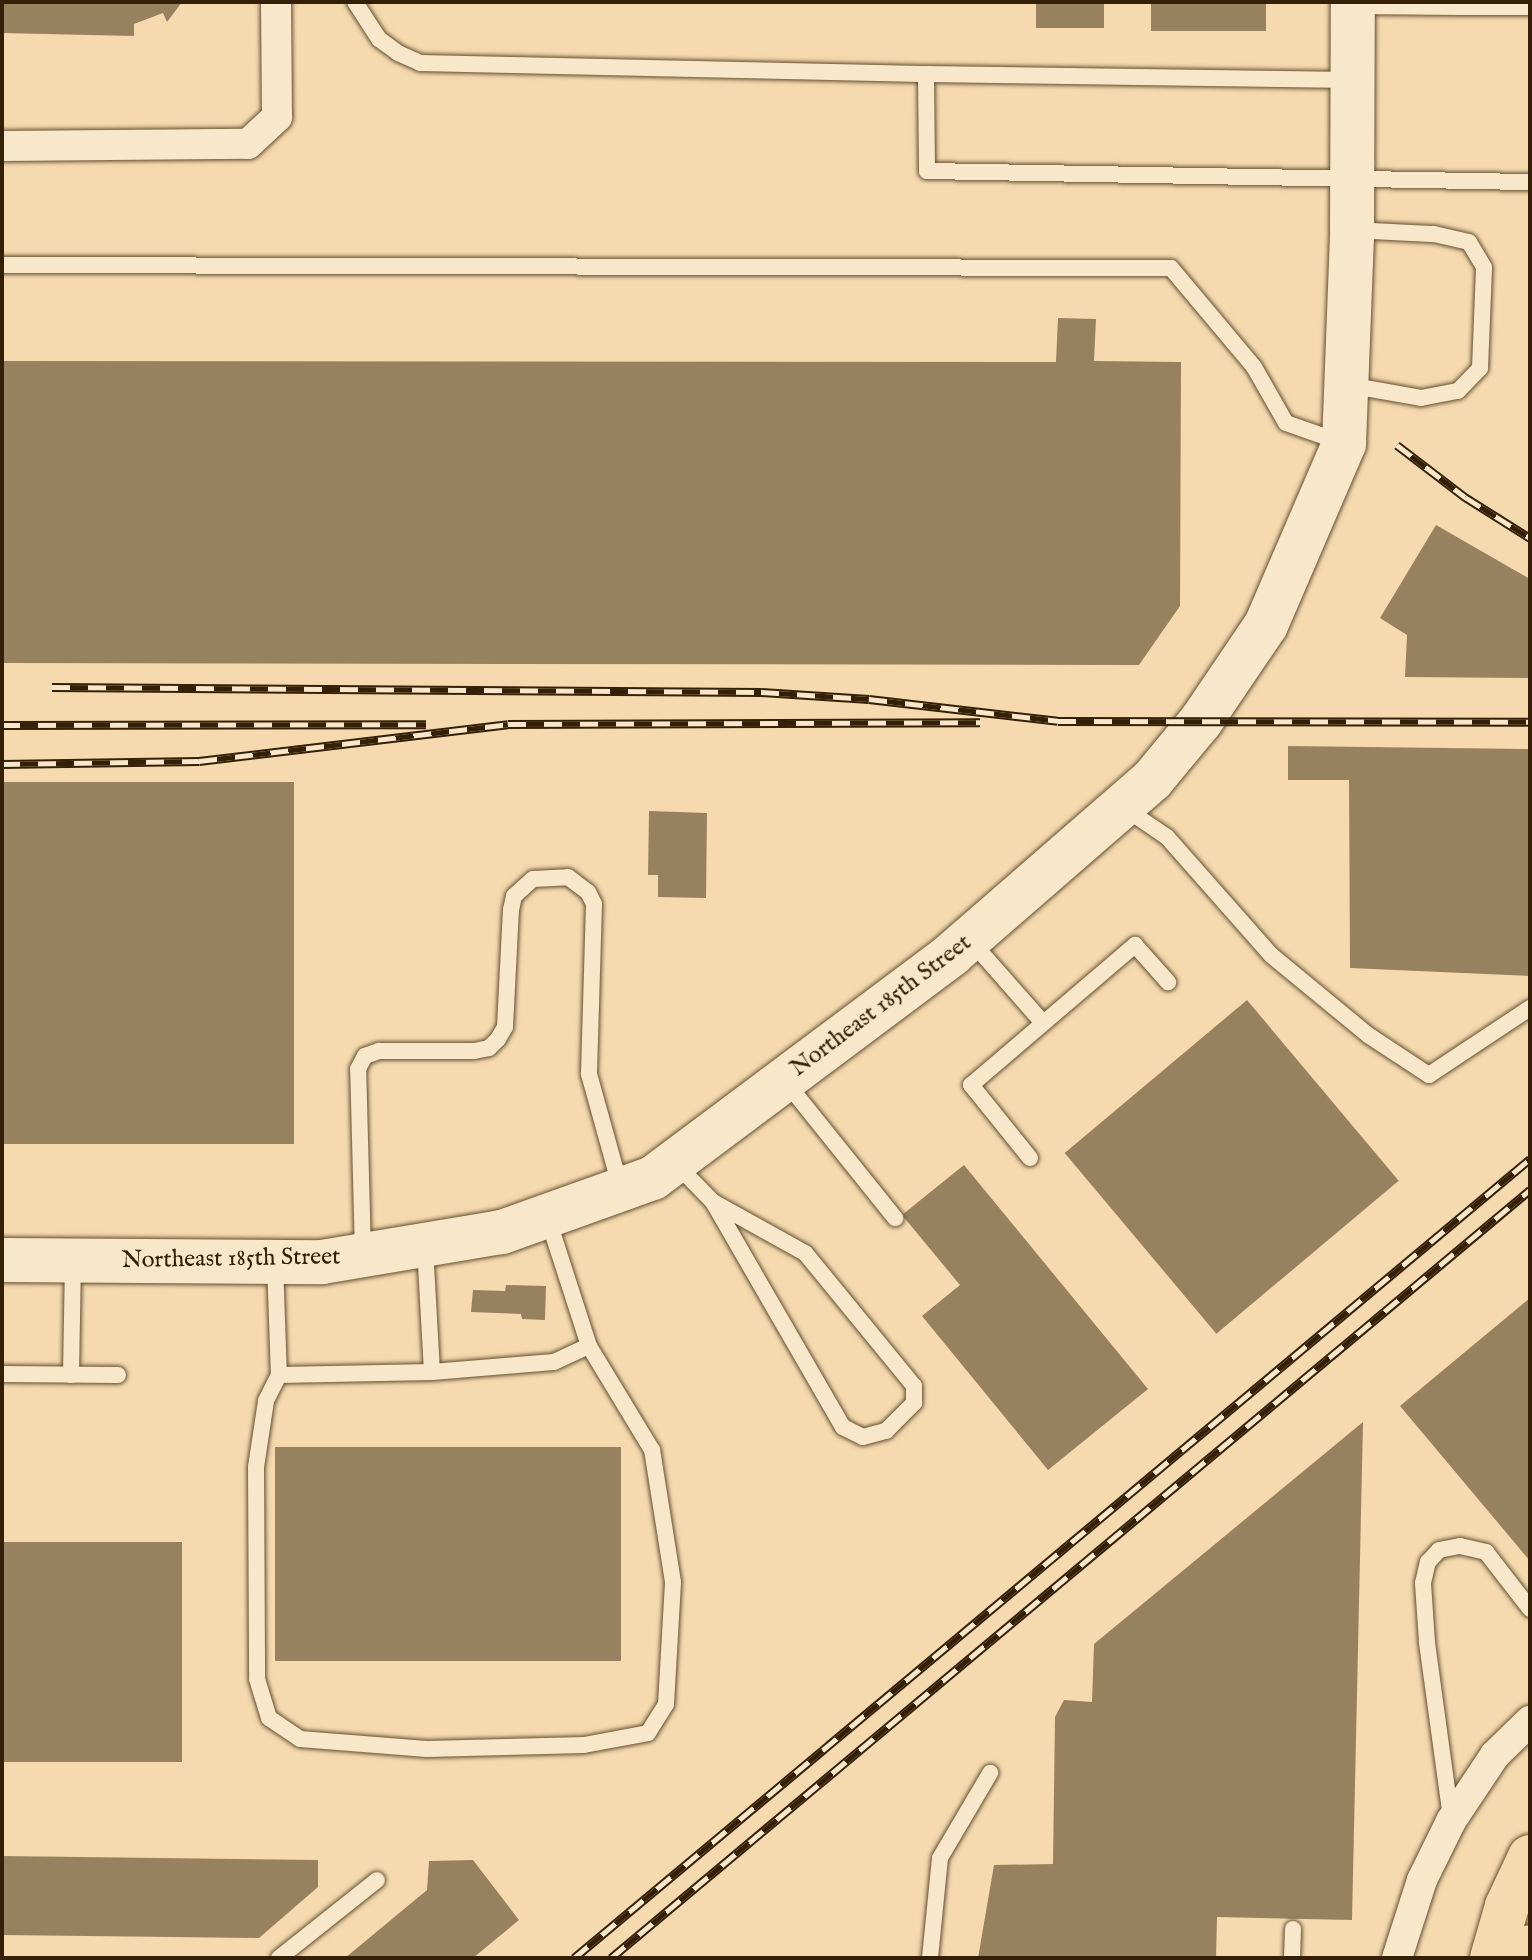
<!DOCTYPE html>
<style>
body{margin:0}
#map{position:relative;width:1532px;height:1960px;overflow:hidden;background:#f4daae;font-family:"IM FELL English",serif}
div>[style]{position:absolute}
.building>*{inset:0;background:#98815e;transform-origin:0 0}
.roads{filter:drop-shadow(0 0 2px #654e31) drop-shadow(0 0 2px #654e31)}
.lane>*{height:16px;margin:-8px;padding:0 8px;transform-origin:8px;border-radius:8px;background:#f8e7ca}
.street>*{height:30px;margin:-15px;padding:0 15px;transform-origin:15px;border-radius:15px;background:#f8e7ca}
.secondary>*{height:44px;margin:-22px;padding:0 22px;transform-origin:22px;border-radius:22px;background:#f8e7ca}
.highway>*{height:44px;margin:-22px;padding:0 22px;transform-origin:22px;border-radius:22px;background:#f4daae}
.rail>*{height:9px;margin-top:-4.5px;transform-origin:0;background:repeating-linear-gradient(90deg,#f8e7ca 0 18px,#352007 0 36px);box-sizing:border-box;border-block:2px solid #352007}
span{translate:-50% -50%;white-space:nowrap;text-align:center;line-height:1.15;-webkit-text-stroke:6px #f8e7ca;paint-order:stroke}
.street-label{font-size:24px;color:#352007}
.frame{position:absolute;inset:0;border:4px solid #352007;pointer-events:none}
</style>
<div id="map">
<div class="building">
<i style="clip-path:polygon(2px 2px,182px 2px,167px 22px,163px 13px,134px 24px,134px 36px,2px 33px)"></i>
<i style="left:1036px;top:2px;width:68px;height:26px"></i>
<i style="left:1151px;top:2px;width:115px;height:29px"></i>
<i style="clip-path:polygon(1058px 318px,1096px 319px,1094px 361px,1181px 362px,1180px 606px,1139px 665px,2px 663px,2px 361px,1056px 362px)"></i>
<i style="clip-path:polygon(1436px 525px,1530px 579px,1530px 678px,1405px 677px,1407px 635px,1380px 618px)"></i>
<i style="clip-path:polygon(1288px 746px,1530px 749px,1530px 976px,1350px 968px,1349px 780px,1288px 780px)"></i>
<i style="left:2px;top:782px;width:292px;height:362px"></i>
<i style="clip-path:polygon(649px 811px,707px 813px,706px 898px,658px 897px,658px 875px,648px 875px)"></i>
<i style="left:1247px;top:1000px;width:236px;height:238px;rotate:50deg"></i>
<i style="clip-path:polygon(964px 1165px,1148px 1389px,1048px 1470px,922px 1316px,960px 1285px,902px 1215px)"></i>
<i style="clip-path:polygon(506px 1285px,546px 1286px,545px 1320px,522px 1319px,521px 1314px,471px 1312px,473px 1290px,505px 1291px)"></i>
<i style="clip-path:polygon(1530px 1298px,1530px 1561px,1400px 1406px)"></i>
<i style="clip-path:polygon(1363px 1422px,1352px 1920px,1217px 1917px,1216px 1958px,978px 1958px,994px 1865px,1053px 1864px,1055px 1717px,1064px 1700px,1092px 1702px,1094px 1644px)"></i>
<i style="left:275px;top:1447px;width:346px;height:214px"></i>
<i style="left:2px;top:1542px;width:180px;height:220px"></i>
<i style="clip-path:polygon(2px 1856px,318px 1860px,318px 1887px,259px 1938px,2px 1935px)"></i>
<i style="clip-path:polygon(473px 1860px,519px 1920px,473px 1958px,345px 1958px,427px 1890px,429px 1861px)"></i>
</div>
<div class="roads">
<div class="lane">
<i style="left:355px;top:2px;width:44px;rotate:57deg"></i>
<i style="left:379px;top:39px;width:24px;rotate:36deg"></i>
<i style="left:398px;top:53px;width:24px;rotate:24deg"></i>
<i style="left:420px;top:63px;width:506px;rotate:1.25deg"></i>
<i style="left:1355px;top:6px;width:106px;rotate:0.5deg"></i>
<i style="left:1461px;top:7px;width:5px;rotate:-90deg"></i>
<i style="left:1461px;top:7px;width:69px"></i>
<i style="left:1351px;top:80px;width:425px;rotate:-179.2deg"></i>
<i style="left:926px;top:74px;width:97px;rotate:89.4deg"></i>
<i style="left:927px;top:171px;width:603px;rotate:1.05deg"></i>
<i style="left:2px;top:265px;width:1169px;rotate:0.15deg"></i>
<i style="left:1171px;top:268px;width:129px;rotate:50deg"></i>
<i style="left:1254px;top:367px;width:64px;rotate:60.3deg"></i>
<i style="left:1286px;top:423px;width:60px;rotate:19.3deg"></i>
<i style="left:1348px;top:385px;width:74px;rotate:10.1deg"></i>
<i style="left:1421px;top:398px;width:38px;rotate:-11deg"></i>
<i style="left:1458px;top:391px;width:32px;rotate:-46deg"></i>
<i style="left:1480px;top:368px;width:101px;rotate:-87.7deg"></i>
<i style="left:1484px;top:267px;width:29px;rotate:-121deg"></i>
<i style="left:1469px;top:242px;width:37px;rotate:-167deg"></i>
<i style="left:1433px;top:234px;width:78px;rotate:-177.1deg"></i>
<i style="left:1123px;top:807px;width:53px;rotate:34.3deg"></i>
<i style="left:1167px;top:837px;width:157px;rotate:48.6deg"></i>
<i style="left:1271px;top:955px;width:126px;rotate:39.5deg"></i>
<i style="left:1368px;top:1035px;width:73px;rotate:33.3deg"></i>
<i style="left:1429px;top:1075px;width:121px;rotate:-33.6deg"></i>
<i style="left:971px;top:941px;width:109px;rotate:48.7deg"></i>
<i style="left:785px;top:1081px;width:176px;rotate:51.2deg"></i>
<i style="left:1030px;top:1158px;width:94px;rotate:-128.9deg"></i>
<i style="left:971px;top:1085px;width:216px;rotate:-40.5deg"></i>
<i style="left:1135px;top:945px;width:50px;rotate:48.3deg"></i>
<i style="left:675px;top:1163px;width:54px;rotate:45.7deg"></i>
<i style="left:713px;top:1202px;width:260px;rotate:60deg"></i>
<i style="left:843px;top:1427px;width:22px;rotate:27deg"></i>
<i style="left:863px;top:1437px;width:24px;rotate:-15deg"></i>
<i style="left:886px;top:1431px;width:40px;rotate:-45deg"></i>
<i style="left:914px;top:1403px;width:17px;rotate:-90deg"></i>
<i style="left:914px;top:1386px;width:172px;rotate:-129.3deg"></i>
<i style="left:805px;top:1253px;width:105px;rotate:-151deg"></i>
<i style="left:363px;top:1254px;width:185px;rotate:-91.5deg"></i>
<i style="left:358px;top:1069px;width:15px;rotate:-62deg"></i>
<i style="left:365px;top:1056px;width:15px;rotate:-20deg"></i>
<i style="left:379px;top:1051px;width:95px"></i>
<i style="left:474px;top:1051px;width:15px;rotate:-11deg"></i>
<i style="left:489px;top:1048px;width:13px;rotate:-45deg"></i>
<i style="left:498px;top:1039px;width:14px;rotate:-60deg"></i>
<i style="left:505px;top:1027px;width:117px;rotate:-87.1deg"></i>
<i style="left:511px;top:910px;width:14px;rotate:-78deg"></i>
<i style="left:514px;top:896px;width:25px;rotate:-42deg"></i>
<i style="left:533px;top:879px;width:35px;rotate:-3deg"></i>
<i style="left:568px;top:877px;width:25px;rotate:37deg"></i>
<i style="left:588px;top:892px;width:13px;rotate:63deg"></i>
<i style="left:594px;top:904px;width:170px;rotate:91.7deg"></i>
<i style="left:589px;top:1074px;width:116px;rotate:74.5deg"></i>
<i style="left:275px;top:1263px;width:112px;rotate:88deg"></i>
<i style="left:279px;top:1375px;width:153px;rotate:-1.1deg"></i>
<i style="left:432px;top:1372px;width:124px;rotate:-93.2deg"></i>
<i style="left:432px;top:1372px;width:122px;rotate:-4.7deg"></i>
<i style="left:554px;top:1362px;width:38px;rotate:-25deg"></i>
<i style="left:589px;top:1346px;width:133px;rotate:-107.9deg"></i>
<i style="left:2px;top:1374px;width:116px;rotate:0.5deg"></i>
<i style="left:71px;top:1375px;width:114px;rotate:-89deg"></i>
<i style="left:279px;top:1375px;width:29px;rotate:117deg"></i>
<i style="left:266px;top:1401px;width:67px;rotate:98.6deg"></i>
<i style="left:256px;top:1467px;width:212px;rotate:89.7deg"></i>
<i style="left:257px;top:1679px;width:41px;rotate:72.9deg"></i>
<i style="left:269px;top:1718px;width:37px;rotate:34deg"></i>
<i style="left:300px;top:1739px;width:127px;rotate:4.5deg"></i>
<i style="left:427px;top:1749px;width:157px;rotate:-1.5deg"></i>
<i style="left:584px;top:1745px;width:65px;rotate:-10.6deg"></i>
<i style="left:648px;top:1733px;width:34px;rotate:-58deg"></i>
<i style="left:666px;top:1704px;width:122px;rotate:-86.7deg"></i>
<i style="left:673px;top:1582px;width:134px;rotate:-99deg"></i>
<i style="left:652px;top:1450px;width:122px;rotate:-121.2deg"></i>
<i style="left:1451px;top:1818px;width:178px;rotate:-97.8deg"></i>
<i style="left:1427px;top:1642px;width:59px;rotate:-93.9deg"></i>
<i style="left:1423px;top:1583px;width:22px;rotate:-77deg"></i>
<i style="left:1428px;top:1562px;width:16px;rotate:-47deg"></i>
<i style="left:1439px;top:1550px;width:21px;rotate:-11deg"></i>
<i style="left:1460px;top:1546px;width:27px;rotate:13deg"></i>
<i style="left:1486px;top:1552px;width:72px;rotate:52.3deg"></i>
<i style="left:279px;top:1958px;width:125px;rotate:-38.5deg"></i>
<i style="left:930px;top:1958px;width:100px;rotate:-84.3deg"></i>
<i style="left:940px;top:1858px;width:99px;rotate:-59.5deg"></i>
<i style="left:1292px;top:1958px;width:29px;rotate:-88deg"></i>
</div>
<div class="street">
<i style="left:2px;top:146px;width:246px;rotate:-0.5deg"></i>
<i style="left:248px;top:144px;width:40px;rotate:-43deg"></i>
<i style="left:277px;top:117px;width:115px;rotate:-90.5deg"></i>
<i style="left:1397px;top:1958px;width:82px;rotate:-72.2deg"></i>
<i style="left:1422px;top:1880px;width:66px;rotate:-63.8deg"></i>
<i style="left:1451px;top:1821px;width:79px;rotate:-56.3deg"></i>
<i style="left:1495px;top:1755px;width:49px;rotate:-44.2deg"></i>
</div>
<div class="secondary">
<i style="left:2px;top:1260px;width:320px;rotate:0.4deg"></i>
<i style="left:322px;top:1262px;width:182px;rotate:-9.5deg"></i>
<i style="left:502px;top:1232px;width:160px;rotate:-19.7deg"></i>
<i style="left:653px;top:1178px;width:374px;rotate:-36.8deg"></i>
<i style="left:952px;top:954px;width:265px;rotate:-41deg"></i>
<i style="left:1152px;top:780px;width:77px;rotate:-50.3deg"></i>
<i style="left:1201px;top:721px;width:116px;rotate:-55.9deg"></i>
<i style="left:1266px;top:625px;width:197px;rotate:-66.7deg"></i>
<i style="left:1344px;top:444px;width:206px;rotate:-87.8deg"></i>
<i style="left:1352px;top:238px;width:236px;rotate:-89.8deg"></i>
</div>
<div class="highway">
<i style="left:1492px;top:1958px;width:54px;rotate:-73.9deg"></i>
<i style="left:1507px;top:1906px;width:54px;rotate:-64.9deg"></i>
<i style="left:1528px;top:1958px;width:11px;rotate:-80deg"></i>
</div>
</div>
<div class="rail">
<i style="left:1397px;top:445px;width:86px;rotate:37.4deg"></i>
<i style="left:1465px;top:497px;width:77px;rotate:32.2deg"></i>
<i style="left:52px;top:687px;width:709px;rotate:0.4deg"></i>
<i style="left:761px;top:692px;width:108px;rotate:3.7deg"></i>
<i style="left:869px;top:699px;width:190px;rotate:6.6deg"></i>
<i style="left:1058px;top:721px;width:472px;rotate:0.1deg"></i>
<i style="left:2px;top:725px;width:424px;rotate:-0.1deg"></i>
<i style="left:2px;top:764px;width:197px;rotate:-0.9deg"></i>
<i style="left:199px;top:761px;width:311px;rotate:-6.8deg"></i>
<i style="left:508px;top:724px;width:472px;rotate:-0.2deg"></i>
<i style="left:574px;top:1958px;width:1246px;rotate:-39.89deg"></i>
<i style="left:611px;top:1958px;width:1198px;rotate:-39.89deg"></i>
</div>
<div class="street-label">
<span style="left:881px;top:1006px;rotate:-37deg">Northeast 185th Street</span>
<span style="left:231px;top:1259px;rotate:-1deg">Northeast 185th Street</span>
</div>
<div class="frame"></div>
</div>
